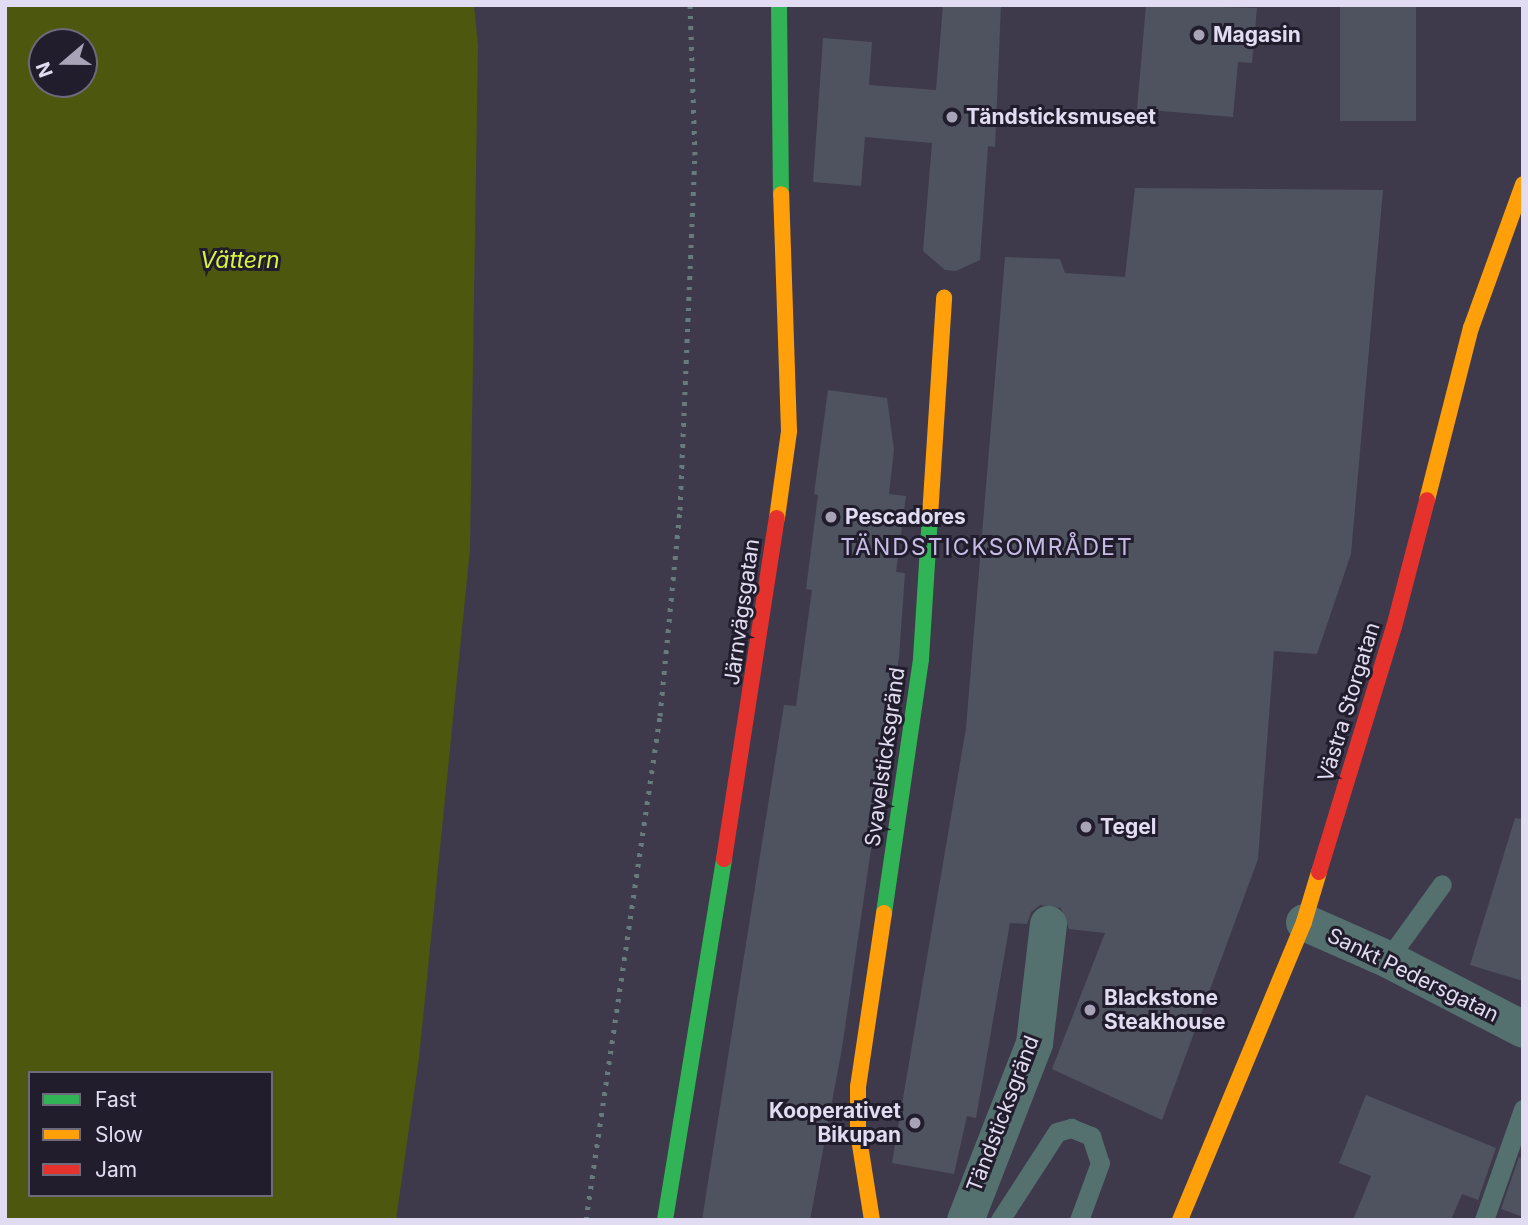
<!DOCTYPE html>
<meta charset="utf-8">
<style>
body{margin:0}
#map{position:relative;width:1528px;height:1225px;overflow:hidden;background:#3f3a4b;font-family:Inter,sans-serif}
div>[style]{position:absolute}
.water>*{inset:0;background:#4e570e}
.building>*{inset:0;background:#4e535f;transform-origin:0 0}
.lane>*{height:19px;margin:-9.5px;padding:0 9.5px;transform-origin:9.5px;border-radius:9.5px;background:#54706f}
.street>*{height:37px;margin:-18.5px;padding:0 18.5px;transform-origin:18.5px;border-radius:18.5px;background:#54706f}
.fast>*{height:16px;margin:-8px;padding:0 8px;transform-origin:8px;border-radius:8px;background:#30b455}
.slow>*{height:16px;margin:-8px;padding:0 8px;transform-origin:8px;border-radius:8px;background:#ff9f0a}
.jam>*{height:16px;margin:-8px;padding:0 8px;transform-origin:8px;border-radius:8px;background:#e5322d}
.rail>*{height:5px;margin-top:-2.5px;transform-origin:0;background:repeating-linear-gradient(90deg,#687b7c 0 3.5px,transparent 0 10.5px)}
.dots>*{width:19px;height:19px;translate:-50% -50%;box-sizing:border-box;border:4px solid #211d2c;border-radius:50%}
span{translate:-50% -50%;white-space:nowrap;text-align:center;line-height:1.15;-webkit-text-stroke:6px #211d2c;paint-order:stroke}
.poi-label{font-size:21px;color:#e1dcf1;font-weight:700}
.left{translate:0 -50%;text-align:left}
.right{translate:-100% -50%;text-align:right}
.street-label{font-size:21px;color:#e1dcf1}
.water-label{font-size:23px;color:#daf33e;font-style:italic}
.neighbourhood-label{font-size:23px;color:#c7bce5;letter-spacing:2px}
.frame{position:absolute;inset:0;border:7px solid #e1dcf1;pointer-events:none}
.legend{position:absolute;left:28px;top:1071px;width:245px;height:126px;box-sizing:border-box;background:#211d2c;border:2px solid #6e697b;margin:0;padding:9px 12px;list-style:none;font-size:21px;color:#e1dcf1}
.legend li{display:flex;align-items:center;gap:14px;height:35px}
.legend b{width:35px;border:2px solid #6e697b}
.north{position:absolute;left:28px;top:28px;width:70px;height:70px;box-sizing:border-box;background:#211d2c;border:2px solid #6e697b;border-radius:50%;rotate:250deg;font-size:19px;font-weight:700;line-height:28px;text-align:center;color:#e1dcf1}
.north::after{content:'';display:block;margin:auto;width:24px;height:32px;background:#a8a3b7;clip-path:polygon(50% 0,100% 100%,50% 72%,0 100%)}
</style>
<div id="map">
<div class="water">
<i style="clip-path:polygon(evenodd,5px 5px,474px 5px,478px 45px,470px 549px,419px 1058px,396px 1220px,5px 1220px,5px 5px,42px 42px,84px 42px,84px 84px,42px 84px,42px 42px,5px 5px,30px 1073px,271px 1073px,271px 1195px,30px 1195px,30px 1073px)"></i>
</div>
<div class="building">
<i style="clip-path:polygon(943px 5px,1001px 5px,995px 147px,988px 146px,980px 260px,956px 271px,945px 270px,923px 251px,932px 143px,865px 137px,861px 186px,813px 182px,823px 38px,872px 42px,869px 85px,936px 90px)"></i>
<i style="clip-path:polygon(1146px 5px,1257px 8px,1252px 63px,1238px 62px,1233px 117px,1137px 109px)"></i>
<i style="left:1340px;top:5px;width:76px;height:116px"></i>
<i style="clip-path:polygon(1135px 188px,1383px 190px,1351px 554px,1317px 654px,1274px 651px,1258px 859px,1162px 1120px,1052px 1069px,1105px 933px,1069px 929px,1061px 908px,1040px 905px,1031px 912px,1027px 924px,1010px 923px,976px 1118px,967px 1116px,954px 1174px,892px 1163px,966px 728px,1005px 257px,1060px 259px,1065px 273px,1125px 277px)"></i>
<i style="clip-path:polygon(828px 390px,887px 398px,894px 450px,889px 494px,906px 496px,896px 572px,905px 573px,899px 657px,842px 1048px,810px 1220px,702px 1220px,784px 705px,796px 706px,812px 590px,806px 589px,818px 495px,814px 494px)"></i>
<i style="clip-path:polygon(1515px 818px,1523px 819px,1523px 981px,1470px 965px)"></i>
<i style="clip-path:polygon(1366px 1095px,1496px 1148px,1478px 1200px,1462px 1194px,1451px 1220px,1353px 1220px,1371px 1176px,1339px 1163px)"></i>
<i style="clip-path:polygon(1519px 1157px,1523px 1159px,1523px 1217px,1501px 1209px)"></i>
</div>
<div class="lane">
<i style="left:1388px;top:959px;width:92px;rotate:-54.2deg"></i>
<i style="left:1000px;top:1220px;width:105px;rotate:-57.1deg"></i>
<i style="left:1057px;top:1132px;width:15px;rotate:-16deg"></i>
<i style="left:1071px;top:1128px;width:22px;rotate:22deg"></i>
<i style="left:1091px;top:1136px;width:28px;rotate:72deg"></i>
<i style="left:1100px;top:1163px;width:61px;rotate:110.2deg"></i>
<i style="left:1484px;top:1220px;width:118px;rotate:-70.6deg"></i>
</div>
<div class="street">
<i style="left:1304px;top:922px;width:92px;rotate:23.8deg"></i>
<i style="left:1388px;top:959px;width:152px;rotate:27.4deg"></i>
<i style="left:965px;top:1220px;width:190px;rotate:-68.7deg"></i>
<i style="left:1034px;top:1043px;width:120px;rotate:-83.3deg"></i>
</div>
<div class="fast">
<i style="left:779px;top:5px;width:189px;rotate:89.4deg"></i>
<i style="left:884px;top:913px;width:257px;rotate:-81.7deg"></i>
<i style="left:921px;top:659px;width:143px;rotate:-86.4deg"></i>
<i style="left:665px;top:1220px;width:366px;rotate:-80.7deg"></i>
</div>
<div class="slow">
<i style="left:1427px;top:500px;width:178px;rotate:-75.7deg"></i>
<i style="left:1471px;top:328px;width:153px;rotate:-70.1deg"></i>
<i style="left:930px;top:516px;width:219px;rotate:-86.3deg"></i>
<i style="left:777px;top:518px;width:88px;rotate:-82.1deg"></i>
<i style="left:789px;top:431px;width:237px;rotate:-91.9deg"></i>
<i style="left:872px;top:1220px;width:88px;rotate:-99.1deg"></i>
<i style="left:858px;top:1133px;width:46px;rotate:-90deg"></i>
<i style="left:858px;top:1087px;width:176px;rotate:-81.5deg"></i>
<i style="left:1180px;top:1220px;width:323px;rotate:-67.4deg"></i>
<i style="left:1304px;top:922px;width:52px;rotate:-73.3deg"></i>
</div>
<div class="jam">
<i style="left:724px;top:859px;width:345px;rotate:-81.2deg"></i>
<i style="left:1319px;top:872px;width:256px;rotate:-73deg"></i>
<i style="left:1394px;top:627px;width:131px;rotate:-75.4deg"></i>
</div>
<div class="rail">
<i style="left:586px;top:1220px;width:509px;rotate:-81.65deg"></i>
<i style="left:660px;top:716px;width:207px;rotate:-84.5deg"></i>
<i style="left:680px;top:510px;width:355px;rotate:-87.6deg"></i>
<i style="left:695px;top:155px;width:150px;rotate:-91.9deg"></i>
</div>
<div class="dots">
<i style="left:1199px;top:35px;background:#a8a3b7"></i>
<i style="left:952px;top:117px;background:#a8a3b7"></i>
<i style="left:831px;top:517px;background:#a8a3b7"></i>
<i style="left:1086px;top:827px;background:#a8a3b7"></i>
<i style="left:1090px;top:1010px;background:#a8a3b7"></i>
<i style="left:915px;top:1123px;background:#a8a3b7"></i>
</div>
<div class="poi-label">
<span class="left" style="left:1213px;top:35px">Magasin</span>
<span class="left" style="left:966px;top:117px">Tändsticksmuseet</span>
<span class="left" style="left:845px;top:517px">Pescadores</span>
<span class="left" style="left:1100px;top:827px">Tegel</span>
<span class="left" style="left:1104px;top:1010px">Blackstone<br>Steakhouse</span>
<span class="right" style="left:901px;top:1123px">Kooperativet<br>Bikupan</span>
</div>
<div class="street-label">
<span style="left:742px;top:612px;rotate:-82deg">Järnvägsgatan</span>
<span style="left:1349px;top:702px;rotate:-73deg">Västra Storgatan</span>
<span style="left:885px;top:757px;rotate:-82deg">Svavelsticksgränd</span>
<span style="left:1413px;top:975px;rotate:26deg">Sankt Pedersgatan</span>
<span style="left:1003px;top:1114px;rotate:-69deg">Tändsticksgränd</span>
</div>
<div class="water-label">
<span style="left:240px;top:260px">Vättern</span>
</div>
<div class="neighbourhood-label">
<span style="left:987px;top:547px">TÄNDSTICKSOMRÅDET</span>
</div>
<div class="frame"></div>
<ul class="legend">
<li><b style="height:9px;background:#30b455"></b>Fast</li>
<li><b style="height:9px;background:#ff9f0a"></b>Slow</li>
<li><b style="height:9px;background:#e5322d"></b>Jam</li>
</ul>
<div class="north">N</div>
</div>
